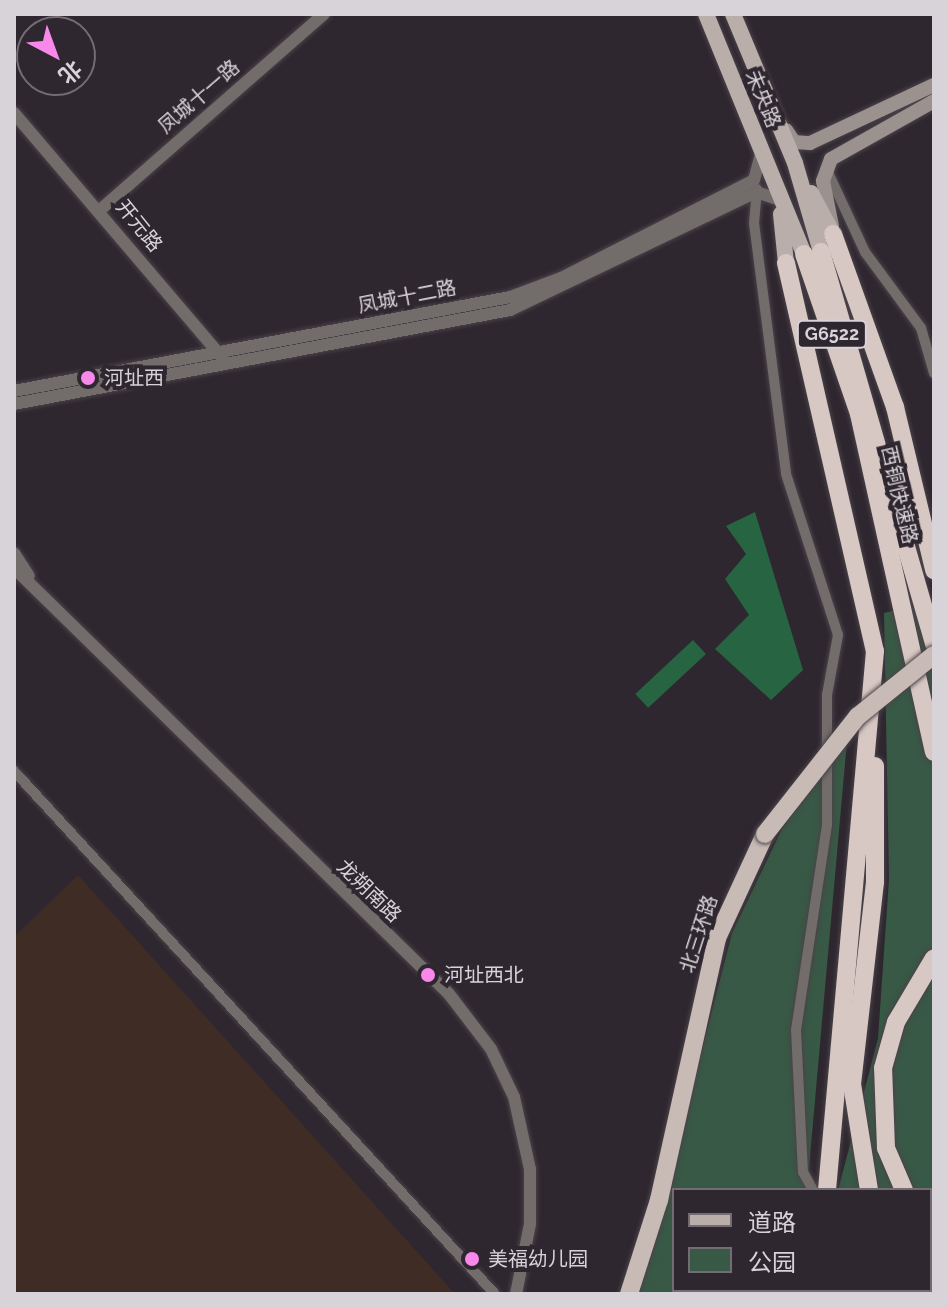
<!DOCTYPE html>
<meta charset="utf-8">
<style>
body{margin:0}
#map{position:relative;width:948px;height:1308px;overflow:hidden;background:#2f272f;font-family:Raleway,"Noto Sans SC",sans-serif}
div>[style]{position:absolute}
.industrial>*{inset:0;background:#3f2d25}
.green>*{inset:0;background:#385945}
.forest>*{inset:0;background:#276442;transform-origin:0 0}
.roads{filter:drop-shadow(0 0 2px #4a434a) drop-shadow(0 0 2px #4a434a)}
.minor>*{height:10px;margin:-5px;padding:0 5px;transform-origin:5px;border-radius:5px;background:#726c6a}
.tertiary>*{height:12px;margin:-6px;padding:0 6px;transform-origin:6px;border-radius:6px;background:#726c6a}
.secondary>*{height:14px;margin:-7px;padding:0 7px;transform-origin:7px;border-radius:7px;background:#9b918e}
.primary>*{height:16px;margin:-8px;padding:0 8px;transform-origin:8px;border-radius:8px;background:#baaeaa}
.trunk>*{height:18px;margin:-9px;padding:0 9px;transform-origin:9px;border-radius:9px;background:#c8bbb6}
.motorway>*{height:18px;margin:-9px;padding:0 9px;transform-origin:9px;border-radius:9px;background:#d7c8c3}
.bridges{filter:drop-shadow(0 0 2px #4a434a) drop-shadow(0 0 2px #4a434a)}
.trunk-bridge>*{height:18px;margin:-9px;padding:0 9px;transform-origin:9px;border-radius:9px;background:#c8bbb6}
.dots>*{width:22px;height:22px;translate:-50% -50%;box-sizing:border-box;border:4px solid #2f272f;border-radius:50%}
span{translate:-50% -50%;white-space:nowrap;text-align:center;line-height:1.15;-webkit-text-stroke:8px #2f272f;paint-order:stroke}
.shield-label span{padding:2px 6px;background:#2f272f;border:2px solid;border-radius:6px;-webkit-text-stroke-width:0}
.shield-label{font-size:18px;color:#d8d3d8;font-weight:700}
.street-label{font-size:20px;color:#d8d3d8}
.poi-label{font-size:20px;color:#d8d3d8}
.left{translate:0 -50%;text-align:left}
.frame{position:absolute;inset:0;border:16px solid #d8d3d8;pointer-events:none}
.legend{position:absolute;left:672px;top:1188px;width:260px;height:104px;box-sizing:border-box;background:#2f272f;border:2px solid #736c73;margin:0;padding:10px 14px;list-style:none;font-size:24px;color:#d8d3d8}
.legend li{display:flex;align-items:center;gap:16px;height:40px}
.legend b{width:40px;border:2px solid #736c73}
.north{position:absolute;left:16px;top:16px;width:80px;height:80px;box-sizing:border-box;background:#2f272f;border:2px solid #736c73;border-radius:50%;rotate:139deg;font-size:22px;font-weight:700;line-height:32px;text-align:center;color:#d8d3d8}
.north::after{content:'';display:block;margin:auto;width:28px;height:36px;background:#f888ea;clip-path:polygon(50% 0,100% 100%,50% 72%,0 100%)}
</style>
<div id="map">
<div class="industrial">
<i style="clip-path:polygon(78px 875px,455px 1294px,14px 1294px,14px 937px)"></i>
</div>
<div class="green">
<i style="clip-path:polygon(921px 604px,934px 633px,934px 1294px,818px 1294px,930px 1290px,930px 1190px,838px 1190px,878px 1039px,889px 879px,884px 613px)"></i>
<i style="clip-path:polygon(847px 741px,807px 1190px,674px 1190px,674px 1290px,780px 1290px,639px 1294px,732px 933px,782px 829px)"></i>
</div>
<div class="forest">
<i style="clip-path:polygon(755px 512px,803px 670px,771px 700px,715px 649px,749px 615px,725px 579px,746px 554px,726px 526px)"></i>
<i style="left:693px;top:640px;width:19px;height:79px;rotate:47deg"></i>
</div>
<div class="roads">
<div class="minor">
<i style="left:826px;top:168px;width:93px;rotate:65.1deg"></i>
<i style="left:865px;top:252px;width:94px;rotate:53.6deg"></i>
<i style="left:921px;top:328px;width:47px;rotate:73.9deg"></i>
<i style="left:757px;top:189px;width:34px;rotate:95deg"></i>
<i style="left:754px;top:223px;width:253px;rotate:82.7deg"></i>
<i style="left:786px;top:474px;width:169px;rotate:72.1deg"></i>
<i style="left:838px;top:635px;width:61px;rotate:100.4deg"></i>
<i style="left:827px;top:695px;width:130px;rotate:90deg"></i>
<i style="left:827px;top:825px;width:207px;rotate:98.6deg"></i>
<i style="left:796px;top:1030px;width:142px;rotate:87.2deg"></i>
<i style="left:803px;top:1172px;width:21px;rotate:61deg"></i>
<i style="left:14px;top:771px;width:711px;rotate:47.4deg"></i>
<i style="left:895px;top:1290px;width:5px;rotate:53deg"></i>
</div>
<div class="tertiary">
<i style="left:14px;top:113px;width:323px;rotate:49.6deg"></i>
<i style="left:100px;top:210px;width:298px;rotate:-41.2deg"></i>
<i style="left:14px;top:391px;width:505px;rotate:-10.73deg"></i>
<i style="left:510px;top:297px;width:54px;rotate:-20.4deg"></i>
<i style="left:561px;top:278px;width:216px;rotate:-26.9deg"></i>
<i style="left:754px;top:180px;width:27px;rotate:-75deg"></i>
<i style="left:14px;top:404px;width:505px;rotate:-10.73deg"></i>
<i style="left:510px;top:310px;width:273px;rotate:-25.6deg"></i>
<i style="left:756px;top:192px;width:25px;rotate:18deg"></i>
<i style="left:14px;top:553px;width:27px;rotate:57deg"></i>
<i style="left:14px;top:568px;width:609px;rotate:44.4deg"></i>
<i style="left:449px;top:994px;width:69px;rotate:52.6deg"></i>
<i style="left:491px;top:1049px;width:53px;rotate:64.4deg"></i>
<i style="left:514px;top:1097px;width:74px;rotate:77.5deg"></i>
<i style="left:530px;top:1169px;width:55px;rotate:90deg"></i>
<i style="left:530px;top:1224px;width:71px;rotate:101.3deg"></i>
</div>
<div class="secondary">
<i style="left:786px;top:130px;width:14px;rotate:56deg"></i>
<i style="left:794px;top:142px;width:16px;rotate:4deg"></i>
<i style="left:810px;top:143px;width:137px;rotate:-25.1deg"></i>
<i style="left:832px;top:226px;width:46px;rotate:-101.3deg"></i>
<i style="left:823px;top:181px;width:23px;rotate:-70deg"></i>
<i style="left:831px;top:159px;width:118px;rotate:-29.4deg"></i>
</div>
<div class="primary">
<i style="left:706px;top:14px;width:259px;rotate:67.8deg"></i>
<i style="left:733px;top:14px;width:161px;rotate:67.4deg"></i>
<i style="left:795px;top:163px;width:93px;rotate:73.7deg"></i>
<i style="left:811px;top:193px;width:47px;rotate:61.8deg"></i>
<i style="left:781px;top:214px;width:49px;rotate:84.2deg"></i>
</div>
<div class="trunk">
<i style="left:629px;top:1294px;width:99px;rotate:-72.3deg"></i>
<i style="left:659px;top:1200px;width:268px;rotate:-77.5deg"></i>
<i style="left:717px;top:938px;width:115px;rotate:-65.2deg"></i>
</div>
<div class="motorway">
<i style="left:833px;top:234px;width:184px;rotate:70.3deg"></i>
<i style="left:895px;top:407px;width:168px;rotate:76.5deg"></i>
<i style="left:821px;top:252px;width:408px;rotate:73.9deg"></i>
<i style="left:804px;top:254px;width:169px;rotate:71deg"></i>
<i style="left:859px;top:414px;width:346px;rotate:77.5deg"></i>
<i style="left:786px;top:263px;width:398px;rotate:77.1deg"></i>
<i style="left:875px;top:651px;width:541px;rotate:95.09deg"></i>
<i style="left:869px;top:1190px;width:107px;rotate:-99.1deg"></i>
<i style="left:852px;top:1084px;width:203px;rotate:-83.5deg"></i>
<i style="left:875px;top:882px;width:116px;rotate:-90deg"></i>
<i style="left:904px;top:1190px;width:46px;rotate:-113.2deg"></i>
<i style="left:886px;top:1148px;width:80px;rotate:-92.1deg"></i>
<i style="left:883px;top:1068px;width:48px;rotate:-74.2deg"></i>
<i style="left:896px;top:1022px;width:74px;rotate:-59.3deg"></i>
<i style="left:930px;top:1230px;width:7px;rotate:56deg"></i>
<i style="left:930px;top:1284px;width:5px;rotate:37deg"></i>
<i style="left:803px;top:1294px;width:4px;rotate:-76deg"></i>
</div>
</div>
<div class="bridges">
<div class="trunk-bridge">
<i style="left:765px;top:834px;width:150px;rotate:-51.8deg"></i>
<i style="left:858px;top:716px;width:97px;rotate:-38.8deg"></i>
</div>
</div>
<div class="dots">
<i style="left:88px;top:378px;background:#f888ea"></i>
<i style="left:428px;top:975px;background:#f888ea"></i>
<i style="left:472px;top:1259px;background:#f888ea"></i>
</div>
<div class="shield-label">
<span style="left:832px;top:334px">G6522</span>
</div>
<div class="street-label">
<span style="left:199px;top:97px;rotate:-41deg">凤城十一路</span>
<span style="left:763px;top:99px;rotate:68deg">未央路</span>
<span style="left:139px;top:226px;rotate:51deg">开元路</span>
<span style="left:407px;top:297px;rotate:-11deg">凤城十二路</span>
<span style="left:899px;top:495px;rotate:77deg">西铜快速路</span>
<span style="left:369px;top:891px;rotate:44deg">龙朔南路</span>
<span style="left:699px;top:934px;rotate:-72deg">北三环路</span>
</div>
<div class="poi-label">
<span class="left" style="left:104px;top:378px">河址西</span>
<span class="left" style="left:444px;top:975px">河址西北</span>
<span class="left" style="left:488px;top:1259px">美福幼儿园</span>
</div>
<div class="frame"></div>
<ul class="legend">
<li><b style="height:10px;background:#baaeaa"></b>道路</li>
<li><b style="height:22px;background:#385945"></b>公园</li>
</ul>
<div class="north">北</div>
</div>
